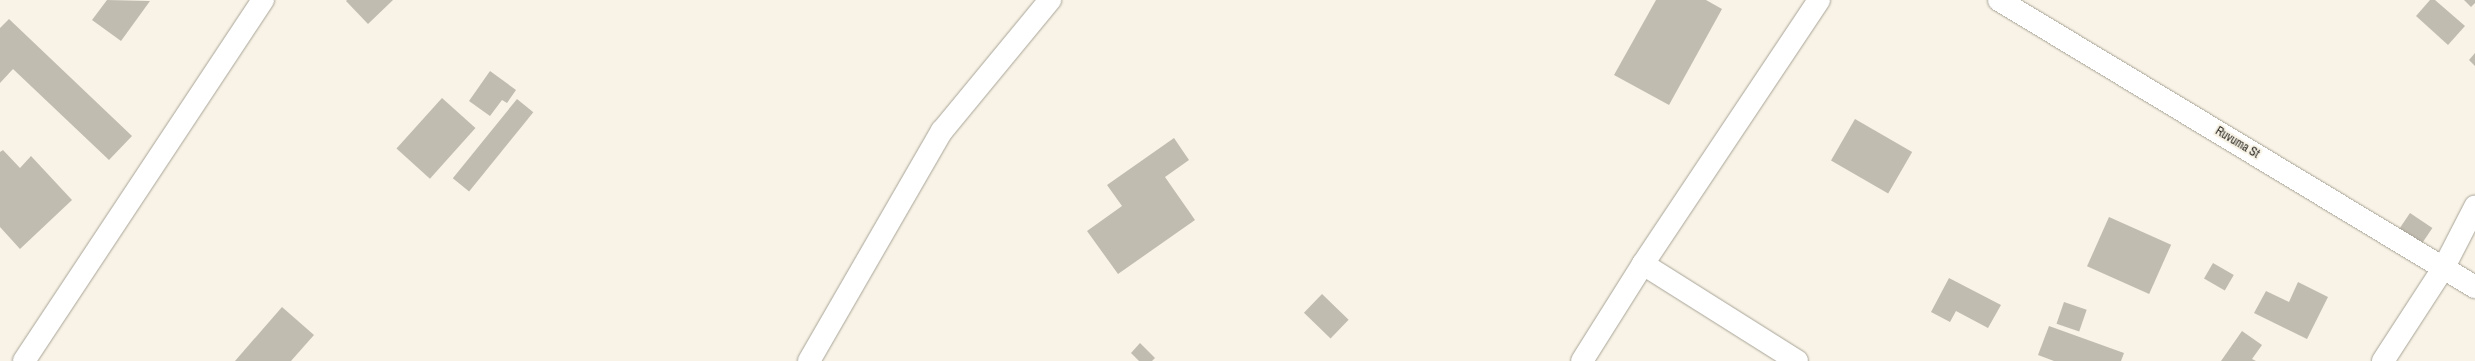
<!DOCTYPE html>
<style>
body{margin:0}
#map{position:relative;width:2475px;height:361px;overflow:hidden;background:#f8f3e6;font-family:"Archivo Narrow",sans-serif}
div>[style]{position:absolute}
.building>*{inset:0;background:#c1bcb0;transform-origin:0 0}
.roads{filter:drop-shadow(0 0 1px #a8a397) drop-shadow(0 0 1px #a8a397)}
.street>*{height:22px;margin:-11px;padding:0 11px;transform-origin:11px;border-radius:11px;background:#fff}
span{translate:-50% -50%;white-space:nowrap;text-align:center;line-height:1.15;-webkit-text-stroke:4px #f8f3e6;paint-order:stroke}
.street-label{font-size:12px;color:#23211c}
</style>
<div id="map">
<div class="building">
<i style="clip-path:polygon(107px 0,150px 1px,121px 41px,92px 20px)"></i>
<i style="clip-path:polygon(347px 0,393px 0,368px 24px,346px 1px)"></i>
<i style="clip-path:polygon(1656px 0,1706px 0,1722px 9px,1669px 105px,1614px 75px)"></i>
<i style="clip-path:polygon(2430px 0,2435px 0,2465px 26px,2448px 45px,2416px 16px)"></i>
<i style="clip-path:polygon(2464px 0,2475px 0,2475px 3px,2471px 7px)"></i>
<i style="clip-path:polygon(9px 19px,132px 136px,109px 160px,13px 69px,0 83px,0 28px)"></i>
<i style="clip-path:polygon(2475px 53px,2475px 66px,2469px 60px)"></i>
<i style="clip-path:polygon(490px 71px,516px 90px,507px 103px,502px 100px,490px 116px,469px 101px)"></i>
<i style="left:442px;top:98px;width:45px;height:68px;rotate:42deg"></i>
<i style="left:517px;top:99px;width:21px;height:102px;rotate:39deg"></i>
<i style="left:1855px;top:119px;width:66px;height:48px;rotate:30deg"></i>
<i style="clip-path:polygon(1174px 138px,1189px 160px,1165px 177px,1195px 220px,1118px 274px,1087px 231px,1122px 206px,1107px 185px)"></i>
<i style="clip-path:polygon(3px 150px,20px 168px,31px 156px,72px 200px,20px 249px,0 227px,0 152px)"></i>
<i style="left:2410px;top:213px;width:27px;height:22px;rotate:34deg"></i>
<i style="left:2109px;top:217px;width:68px;height:54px;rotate:24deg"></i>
<i style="left:2213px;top:263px;width:24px;height:18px;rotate:30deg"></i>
<i style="clip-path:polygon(1949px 278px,2001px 305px,1988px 328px,1956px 311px,1950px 322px,1931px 312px)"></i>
<i style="clip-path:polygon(2298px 282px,2328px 297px,2307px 339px,2254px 313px,2266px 291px,2289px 302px)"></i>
<i style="left:1322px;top:294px;width:37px;height:26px;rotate:44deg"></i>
<i style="left:2064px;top:302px;width:24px;height:23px;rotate:19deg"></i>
<i style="clip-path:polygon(282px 307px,314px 335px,291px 361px,235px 361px)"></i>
<i style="clip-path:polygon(2049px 326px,2124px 353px,2121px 361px,2054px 361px,2038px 355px)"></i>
<i style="clip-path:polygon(2242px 331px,2262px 345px,2252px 359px,2256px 361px,2221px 361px)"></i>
<i style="clip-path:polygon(1140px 343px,1155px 358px,1152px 361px,1139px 361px,1131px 353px)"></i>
</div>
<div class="roads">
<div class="street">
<i style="left:1999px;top:0;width:556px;rotate:31.09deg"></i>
<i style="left:1643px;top:264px;width:182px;rotate:32.2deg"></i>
<i style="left:24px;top:361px;width:433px;rotate:-56.5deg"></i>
<i style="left:809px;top:361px;width:266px;rotate:-60deg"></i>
<i style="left:942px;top:131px;width:170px;rotate:-50.5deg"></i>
<i style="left:1582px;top:361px;width:115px;rotate:-57.8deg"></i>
<i style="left:1643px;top:264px;width:317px;rotate:-56.3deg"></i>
<i style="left:2383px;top:361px;width:112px;rotate:-57deg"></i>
<i style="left:2444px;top:267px;width:68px;rotate:-62.7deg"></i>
</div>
</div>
<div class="street-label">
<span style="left:2237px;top:143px;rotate:31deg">Ruvuma St</span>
</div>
</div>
